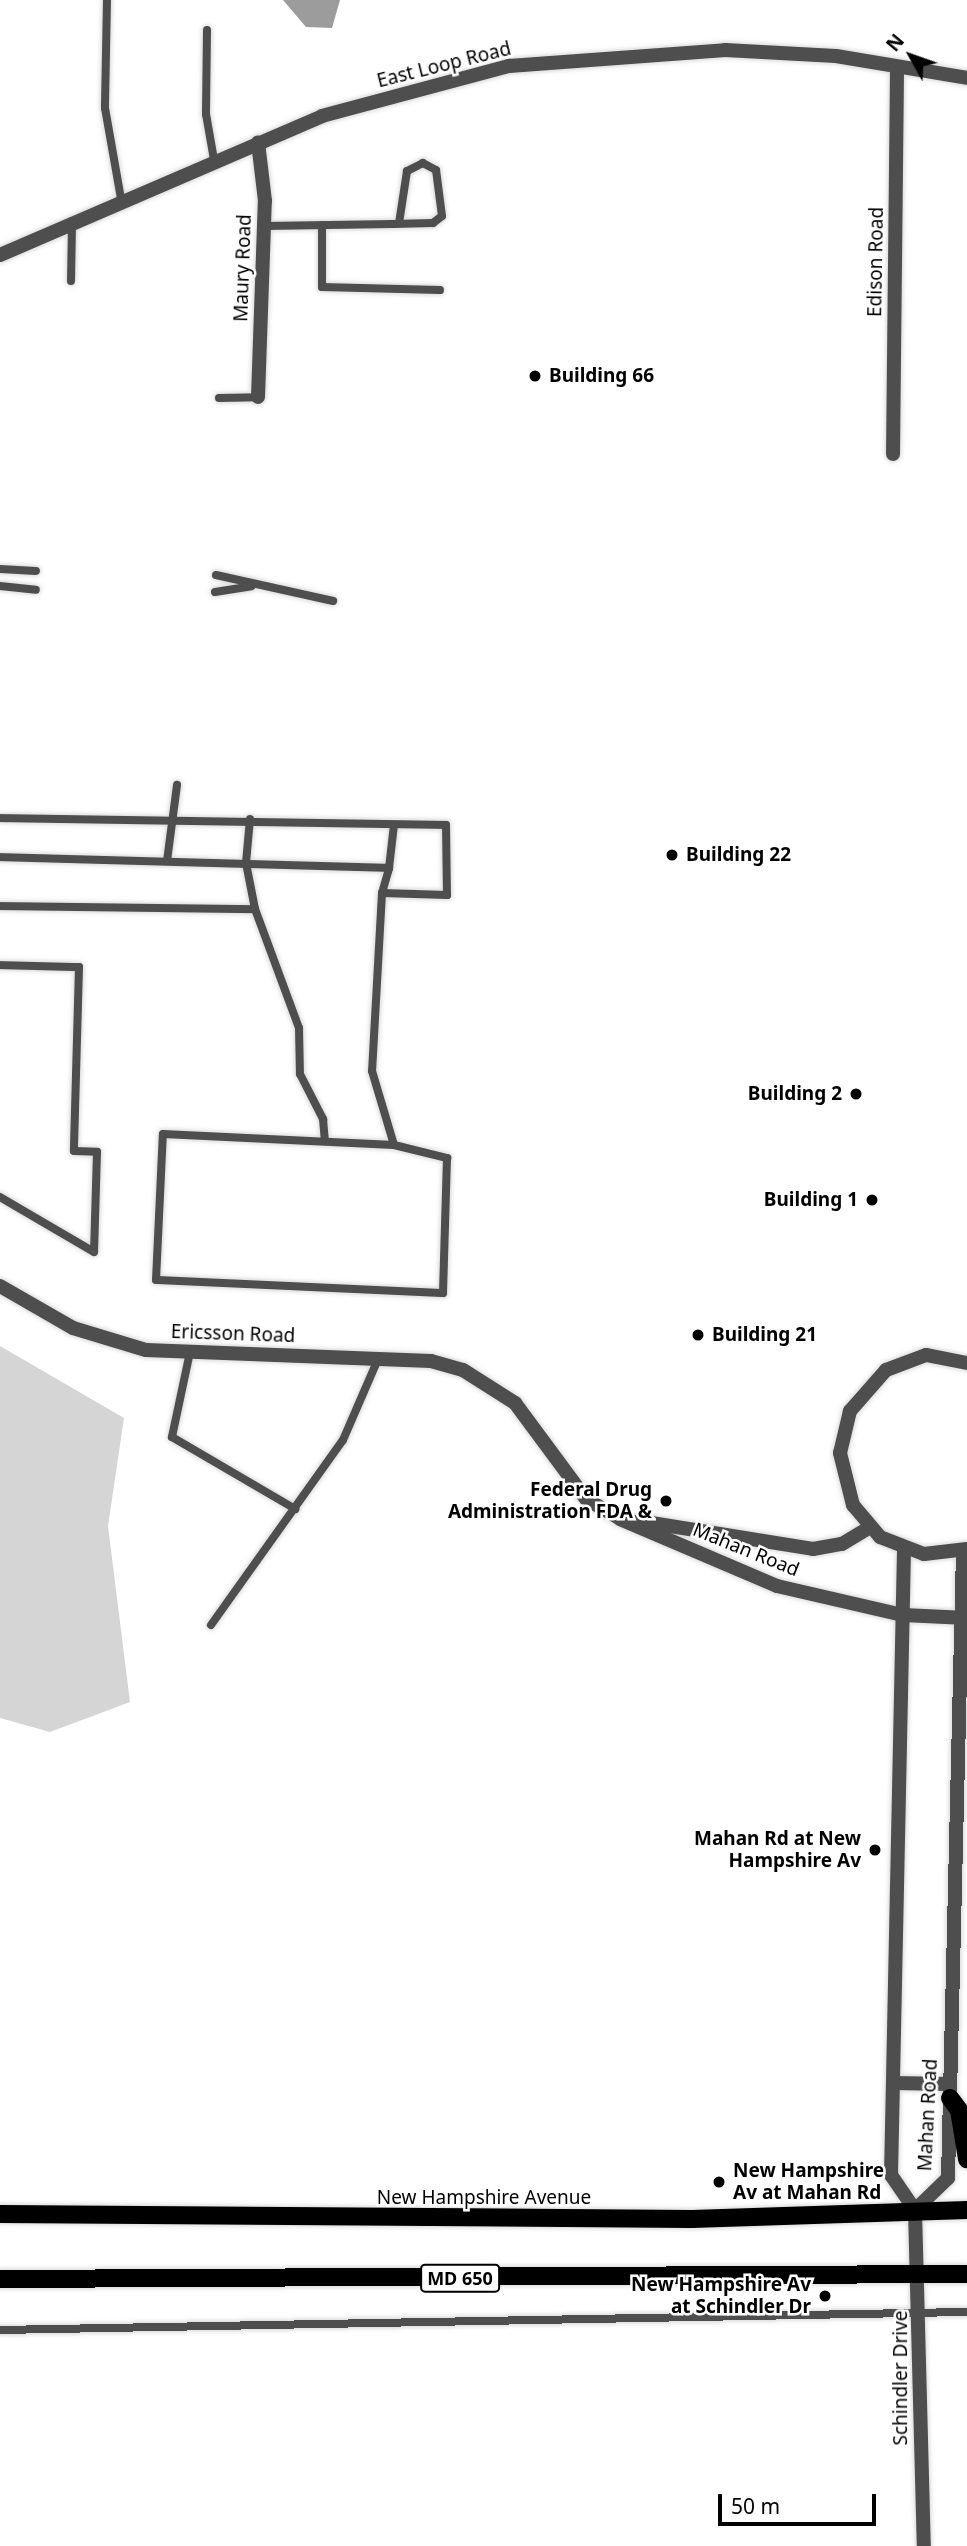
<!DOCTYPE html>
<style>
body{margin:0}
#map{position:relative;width:967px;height:2546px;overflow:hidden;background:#fff;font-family:"Noto Sans",sans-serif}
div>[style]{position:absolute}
.green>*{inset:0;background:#d5d5d5}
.water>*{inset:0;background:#9c9c9c}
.roads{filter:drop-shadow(0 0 2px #dbdbdb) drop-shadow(0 0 2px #dbdbdb)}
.service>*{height:8px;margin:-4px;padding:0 4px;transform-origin:4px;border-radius:4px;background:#4e4e4e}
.minor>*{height:14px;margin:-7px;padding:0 7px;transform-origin:7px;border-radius:7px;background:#4e4e4e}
.tertiary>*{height:14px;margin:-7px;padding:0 7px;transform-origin:7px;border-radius:7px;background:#4e4e4e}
.primary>*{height:18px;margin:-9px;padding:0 9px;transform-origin:9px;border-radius:9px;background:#000}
.dots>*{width:19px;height:19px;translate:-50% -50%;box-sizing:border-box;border:4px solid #fff;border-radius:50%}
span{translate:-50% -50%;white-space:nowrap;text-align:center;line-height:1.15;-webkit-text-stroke:5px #fff;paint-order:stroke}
.shield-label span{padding:2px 5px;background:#fff;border:2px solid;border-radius:5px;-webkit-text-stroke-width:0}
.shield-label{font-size:18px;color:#000;font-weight:700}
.street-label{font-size:19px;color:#000}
.poi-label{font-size:19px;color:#000;font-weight:700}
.left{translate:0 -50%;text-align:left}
.right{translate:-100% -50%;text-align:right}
.north{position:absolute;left:876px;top:21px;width:70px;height:70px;-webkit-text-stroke:5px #fff;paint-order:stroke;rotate:310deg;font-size:19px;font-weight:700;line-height:28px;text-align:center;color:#000}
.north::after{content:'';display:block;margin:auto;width:24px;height:32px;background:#000;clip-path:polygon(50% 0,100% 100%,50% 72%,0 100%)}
.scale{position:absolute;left:718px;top:2494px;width:158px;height:32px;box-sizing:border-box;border:4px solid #000;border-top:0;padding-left:9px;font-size:21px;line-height:24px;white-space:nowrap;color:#000;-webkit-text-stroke:5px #fff;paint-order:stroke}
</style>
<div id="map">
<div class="green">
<i style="clip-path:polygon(0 1346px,124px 1418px,108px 1526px,130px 1702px,50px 1732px,0 1718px)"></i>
</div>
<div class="water">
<i style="clip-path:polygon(283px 0,340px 0,332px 28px,306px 27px)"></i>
</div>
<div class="roads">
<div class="service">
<i style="left:107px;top:0;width:108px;rotate:91.1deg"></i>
<i style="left:105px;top:108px;width:92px;rotate:80deg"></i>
<i style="left:207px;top:30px;width:84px;rotate:90.7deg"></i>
<i style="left:206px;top:114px;width:47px;rotate:80.1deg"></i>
<i style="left:322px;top:225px;width:62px;rotate:90deg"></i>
<i style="left:322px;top:287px;width:118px;rotate:1.5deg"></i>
<i style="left:264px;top:226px;width:129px;rotate:-0.9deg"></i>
<i style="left:393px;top:224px;width:40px;rotate:-1.4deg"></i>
<i style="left:433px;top:223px;width:11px;rotate:-38deg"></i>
<i style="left:442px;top:216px;width:46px;rotate:-97.4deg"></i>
<i style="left:436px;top:170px;width:15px;rotate:-152deg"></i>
<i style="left:423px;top:163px;width:18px;rotate:153deg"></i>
<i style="left:407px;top:171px;width:53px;rotate:98.7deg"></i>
<i style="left:71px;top:281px;width:60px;rotate:-89deg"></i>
<i style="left:219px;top:398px;width:39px;rotate:-1deg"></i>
<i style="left:0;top:569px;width:36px;rotate:3deg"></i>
<i style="left:216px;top:575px;width:120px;rotate:12.5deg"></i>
<i style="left:0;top:586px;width:36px;rotate:6deg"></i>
<i style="left:215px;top:592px;width:37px;rotate:-9deg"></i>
<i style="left:0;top:818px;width:446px;rotate:0.9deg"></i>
<i style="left:446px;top:825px;width:70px;rotate:89.2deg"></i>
<i style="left:447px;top:895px;width:65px;rotate:-178.2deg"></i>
<i style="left:382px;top:893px;width:26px;rotate:-74deg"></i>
<i style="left:389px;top:868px;width:389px;rotate:-178.4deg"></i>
<i style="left:250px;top:819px;width:44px;rotate:95.2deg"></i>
<i style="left:246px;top:863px;width:47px;rotate:78.9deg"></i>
<i style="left:167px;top:861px;width:77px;rotate:-82.5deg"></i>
<i style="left:389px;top:868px;width:43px;rotate:-83.4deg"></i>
<i style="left:382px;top:893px;width:178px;rotate:93.2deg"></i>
<i style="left:372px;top:1071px;width:77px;rotate:73.4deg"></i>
<i style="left:0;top:906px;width:255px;rotate:0.7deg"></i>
<i style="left:255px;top:909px;width:127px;rotate:69.7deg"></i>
<i style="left:299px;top:1028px;width:46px;rotate:88.8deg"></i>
<i style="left:300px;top:1074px;width:51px;rotate:62.9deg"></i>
<i style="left:323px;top:1119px;width:22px;rotate:85deg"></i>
<i style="left:0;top:965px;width:79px;rotate:1.5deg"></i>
<i style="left:79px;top:967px;width:184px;rotate:91.6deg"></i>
<i style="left:74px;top:1151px;width:23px;rotate:2deg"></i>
<i style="left:97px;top:1152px;width:100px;rotate:91.7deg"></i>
<i style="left:94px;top:1252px;width:109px;rotate:-149.7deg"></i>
<i style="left:163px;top:1134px;width:231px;rotate:2.7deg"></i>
<i style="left:394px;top:1145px;width:55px;rotate:13.8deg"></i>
<i style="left:447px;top:1158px;width:135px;rotate:91.7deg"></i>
<i style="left:443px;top:1293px;width:287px;rotate:-177.4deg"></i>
<i style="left:156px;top:1280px;width:146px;rotate:-87.3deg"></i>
<i style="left:190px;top:1352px;width:87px;rotate:102deg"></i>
<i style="left:172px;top:1437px;width:143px;rotate:30.3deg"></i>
<i style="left:211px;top:1625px;width:227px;rotate:-54.5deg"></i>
<i style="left:343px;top:1440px;width:88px;rotate:-66.6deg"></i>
<i style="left:0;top:2330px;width:967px;rotate:-1.07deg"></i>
</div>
<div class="minor">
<i style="left:0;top:255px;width:351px;rotate:-23.3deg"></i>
<i style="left:322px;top:116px;width:194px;rotate:-15deg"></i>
<i style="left:509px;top:66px;width:217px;rotate:-4.2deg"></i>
<i style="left:725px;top:50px;width:111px;rotate:3.1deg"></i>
<i style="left:836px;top:56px;width:133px;rotate:9.5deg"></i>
<i style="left:258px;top:397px;width:196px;rotate:-88deg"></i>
<i style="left:265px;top:201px;width:59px;rotate:-96.8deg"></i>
<i style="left:893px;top:454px;width:384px;rotate:-89.4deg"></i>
<i style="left:0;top:1286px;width:84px;rotate:29.9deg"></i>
<i style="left:73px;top:1328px;width:76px;rotate:16.8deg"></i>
<i style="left:146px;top:1350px;width:285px;rotate:2.2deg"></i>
<i style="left:431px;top:1361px;width:33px;rotate:16deg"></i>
<i style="left:463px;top:1370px;width:62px;rotate:32.4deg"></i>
<i style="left:515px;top:1403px;width:119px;rotate:53.5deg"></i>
<i style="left:586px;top:1499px;width:39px;rotate:30deg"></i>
<i style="left:620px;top:1519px;width:171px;rotate:23.1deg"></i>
<i style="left:777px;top:1586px;width:129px;rotate:13deg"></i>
<i style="left:903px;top:1615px;width:64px;rotate:2.7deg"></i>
<i style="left:967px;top:1363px;width:42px;rotate:-169deg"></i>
<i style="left:926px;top:1355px;width:43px;rotate:159.4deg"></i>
<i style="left:886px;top:1370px;width:55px;rotate:131.3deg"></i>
<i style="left:850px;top:1411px;width:43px;rotate:103.4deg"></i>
<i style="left:840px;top:1453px;width:54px;rotate:76deg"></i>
<i style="left:853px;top:1505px;width:42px;rotate:49.8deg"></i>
<i style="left:880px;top:1537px;width:47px;rotate:21.1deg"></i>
<i style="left:924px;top:1554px;width:43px;rotate:-6.6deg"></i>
<i style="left:639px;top:1521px;width:176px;rotate:9.1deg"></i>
<i style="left:813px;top:1549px;width:29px;rotate:-10deg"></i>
<i style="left:842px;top:1544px;width:31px;rotate:-31deg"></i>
<i style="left:904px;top:1550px;width:625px;rotate:91.19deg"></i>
<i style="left:891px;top:2175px;width:42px;rotate:55.6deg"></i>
<i style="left:915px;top:2210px;width:46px;rotate:-44.1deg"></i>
<i style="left:948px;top:2178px;width:627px;rotate:-88.63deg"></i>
<i style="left:893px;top:2083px;width:57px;rotate:1deg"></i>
</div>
<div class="tertiary">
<i style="left:915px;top:2210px;width:336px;rotate:88.5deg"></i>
</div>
<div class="primary">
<i style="left:950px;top:2098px;width:15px;rotate:53deg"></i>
<i style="left:959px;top:2110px;width:50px;rotate:80.7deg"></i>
<i style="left:0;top:2214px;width:692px;rotate:0.41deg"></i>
<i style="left:692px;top:2219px;width:275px;rotate:-1.9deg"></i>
<i style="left:0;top:2279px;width:967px;rotate:-0.3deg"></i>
</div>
</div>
<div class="dots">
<i style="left:535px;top:376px;background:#000"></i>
<i style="left:672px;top:855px;background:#000"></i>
<i style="left:856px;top:1094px;background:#000"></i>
<i style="left:872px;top:1200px;background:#000"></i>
<i style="left:698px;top:1335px;background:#000"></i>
<i style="left:666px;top:1501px;background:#000"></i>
<i style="left:875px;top:1850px;background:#000"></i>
<i style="left:719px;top:2182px;background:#000"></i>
<i style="left:825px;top:2296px;background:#000"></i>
</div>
<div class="shield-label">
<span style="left:460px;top:2278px">MD 650</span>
</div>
<div class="street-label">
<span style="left:444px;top:65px;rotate:-14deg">East Loop Road</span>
<span style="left:876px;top:262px;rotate:-89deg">Edison Road</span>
<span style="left:243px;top:268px;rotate:-88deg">Maury Road</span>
<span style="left:233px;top:1334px;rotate:2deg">Ericsson Road</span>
<span style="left:746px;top:1550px;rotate:22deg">Mahan Road</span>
<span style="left:928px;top:2115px;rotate:-87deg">Mahan Road</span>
<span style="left:484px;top:2198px">New Hampshire Avenue</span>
<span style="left:901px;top:2378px;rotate:-90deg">Schindler Drive</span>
</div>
<div class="poi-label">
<span class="left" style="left:549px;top:376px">Building 66</span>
<span class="left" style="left:686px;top:855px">Building 22</span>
<span class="right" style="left:842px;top:1094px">Building 2</span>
<span class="right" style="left:858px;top:1200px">Building 1</span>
<span class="left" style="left:712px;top:1335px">Building 21</span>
<span class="right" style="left:652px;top:1501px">Federal Drug<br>Administration FDA &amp;</span>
<span class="right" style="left:861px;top:1850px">Mahan Rd at New<br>Hampshire Av</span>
<span class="left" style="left:733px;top:2182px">New Hampshire<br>Av at Mahan Rd</span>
<span class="right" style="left:811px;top:2296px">New Hampshire Av<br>at Schindler Dr</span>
</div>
<div class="north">N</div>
<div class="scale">50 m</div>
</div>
